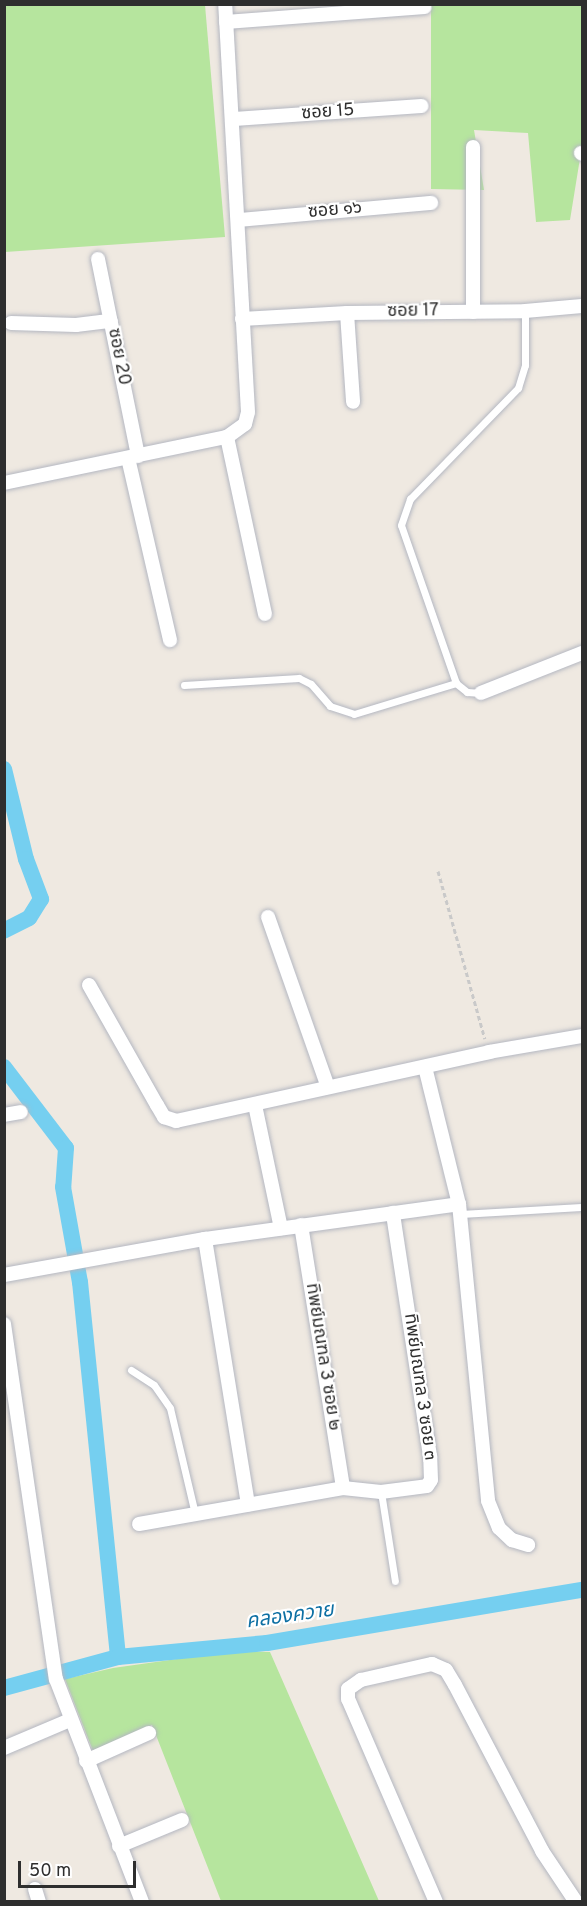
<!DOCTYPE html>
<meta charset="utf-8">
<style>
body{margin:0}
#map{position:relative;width:587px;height:1906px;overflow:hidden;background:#efe9e1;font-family:Overpass,"Noto Sans Thai",sans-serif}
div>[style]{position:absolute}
.green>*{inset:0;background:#b6e59e}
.canal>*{height:16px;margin:-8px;padding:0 8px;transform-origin:8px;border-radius:8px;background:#75cff0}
.path>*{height:3px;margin-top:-1.5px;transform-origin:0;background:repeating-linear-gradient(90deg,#c9c9c9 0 4.5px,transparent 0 7.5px)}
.roads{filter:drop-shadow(0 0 2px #b4b7c1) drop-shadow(0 0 2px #b4b7c1)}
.service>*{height:7px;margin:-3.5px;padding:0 3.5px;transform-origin:3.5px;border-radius:3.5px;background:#fff}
.minor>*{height:14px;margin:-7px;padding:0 7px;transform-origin:7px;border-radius:7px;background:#fff}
span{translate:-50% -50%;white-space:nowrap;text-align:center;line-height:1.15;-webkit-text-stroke:4.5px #fff;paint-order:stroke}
.street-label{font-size:18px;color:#2e2e2e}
.water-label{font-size:20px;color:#0d6fa3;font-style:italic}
.frame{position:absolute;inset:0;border:6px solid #2e2e2e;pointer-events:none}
.scale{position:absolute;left:18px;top:1861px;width:118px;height:27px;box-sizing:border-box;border:3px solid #2e2e2e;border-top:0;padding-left:8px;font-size:18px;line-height:21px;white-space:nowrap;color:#2e2e2e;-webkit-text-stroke:4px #fff;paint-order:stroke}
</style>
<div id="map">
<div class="green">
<i style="clip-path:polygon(5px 4px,205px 5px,225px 237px,5px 252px)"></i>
<i style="clip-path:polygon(431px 5px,582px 5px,582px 146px,570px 220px,536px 222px,528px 133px,474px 130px,484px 190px,431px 189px)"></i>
<i style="clip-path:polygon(234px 1651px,270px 1652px,379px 1901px,221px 1901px,152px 1725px,93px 1751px,65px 1679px,113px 1668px)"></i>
</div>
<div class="canal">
<i style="left:4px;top:769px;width:93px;rotate:76.3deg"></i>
<i style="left:26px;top:859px;width:43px;rotate:69.4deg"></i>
<i style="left:41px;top:899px;width:22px;rotate:122deg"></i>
<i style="left:29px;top:918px;width:28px;rotate:153deg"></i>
<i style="left:4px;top:1067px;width:102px;rotate:52.6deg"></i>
<i style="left:66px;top:1148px;width:39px;rotate:94deg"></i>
<i style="left:63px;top:1187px;width:97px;rotate:79.9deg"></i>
<i style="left:80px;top:1282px;width:377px;rotate:84.2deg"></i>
<i style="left:4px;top:1688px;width:118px;rotate:-15.2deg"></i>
<i style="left:118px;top:1657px;width:150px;rotate:-5.4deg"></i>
<i style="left:267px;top:1643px;width:319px;rotate:-9.6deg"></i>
</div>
<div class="path">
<i style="left:438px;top:871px;width:174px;rotate:74.4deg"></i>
</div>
<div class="roads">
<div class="service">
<i style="left:184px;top:685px;width:115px;rotate:-3.5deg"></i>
<i style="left:299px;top:678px;width:13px;rotate:27deg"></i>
<i style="left:311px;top:684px;width:29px;rotate:49deg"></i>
<i style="left:330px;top:706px;width:25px;rotate:18deg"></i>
<i style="left:354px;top:714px;width:107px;rotate:-16.9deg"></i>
<i style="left:481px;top:693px;width:14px;rotate:-176deg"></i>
<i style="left:467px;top:692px;width:14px;rotate:-141deg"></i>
<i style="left:456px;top:683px;width:167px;rotate:-109.2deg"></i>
<i style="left:401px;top:525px;width:28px;rotate:-71deg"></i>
<i style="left:410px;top:499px;width:155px;rotate:-45.8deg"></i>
<i style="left:518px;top:388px;width:24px;rotate:-73deg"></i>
<i style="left:525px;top:365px;width:54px;rotate:-90deg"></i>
<i style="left:460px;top:1214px;width:122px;rotate:-3.3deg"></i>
<i style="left:131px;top:1370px;width:27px;rotate:33deg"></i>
<i style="left:154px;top:1385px;width:28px;rotate:55deg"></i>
<i style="left:170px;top:1408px;width:109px;rotate:76.7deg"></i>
<i style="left:381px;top:1492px;width:90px;rotate:81.1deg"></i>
</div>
<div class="minor">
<i style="left:226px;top:22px;width:199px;rotate:-4.3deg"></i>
<i style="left:234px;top:119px;width:188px;rotate:-4deg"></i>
<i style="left:581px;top:153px;width:1px;rotate:45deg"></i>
<i style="left:239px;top:220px;width:193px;rotate:-5.1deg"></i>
<i style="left:98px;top:259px;width:201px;rotate:78.5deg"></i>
<i style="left:473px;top:312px;width:165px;rotate:-90deg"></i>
<i style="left:347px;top:313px;width:89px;rotate:86.1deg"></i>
<i style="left:242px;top:319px;width:105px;rotate:-3.3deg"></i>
<i style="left:347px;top:313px;width:178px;rotate:-0.6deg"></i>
<i style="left:525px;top:311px;width:57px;rotate:-5deg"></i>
<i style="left:11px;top:323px;width:65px;rotate:1.8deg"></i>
<i style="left:76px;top:325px;width:35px;rotate:-7deg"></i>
<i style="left:227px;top:437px;width:181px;rotate:77.9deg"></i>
<i style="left:128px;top:458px;width:187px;rotate:77deg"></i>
<i style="left:4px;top:483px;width:228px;rotate:-11.7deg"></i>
<i style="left:227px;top:437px;width:22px;rotate:-36deg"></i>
<i style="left:245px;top:424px;width:12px;rotate:-76deg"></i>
<i style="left:248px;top:412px;width:409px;rotate:-93.2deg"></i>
<i style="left:481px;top:693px;width:109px;rotate:-21.6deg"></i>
<i style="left:268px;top:917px;width:180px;rotate:70.6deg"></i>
<i style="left:89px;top:985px;width:138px;rotate:60.5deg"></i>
<i style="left:157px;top:1105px;width:14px;rotate:60deg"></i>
<i style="left:164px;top:1117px;width:13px;rotate:18deg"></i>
<i style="left:176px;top:1121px;width:321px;rotate:-12.4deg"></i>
<i style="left:489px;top:1052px;width:94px;rotate:-9.8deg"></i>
<i style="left:425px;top:1067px;width:141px;rotate:76.1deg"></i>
<i style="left:459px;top:1204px;width:298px;rotate:84.4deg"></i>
<i style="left:488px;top:1501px;width:29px;rotate:68deg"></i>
<i style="left:499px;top:1528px;width:18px;rotate:43deg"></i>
<i style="left:512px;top:1540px;width:17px;rotate:17deg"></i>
<i style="left:255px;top:1105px;width:126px;rotate:78.1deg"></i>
<i style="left:4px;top:1115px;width:17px;rotate:-10deg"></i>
<i style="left:301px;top:1225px;width:266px;rotate:80.9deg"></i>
<i style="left:205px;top:1239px;width:269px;rotate:80.8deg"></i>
<i style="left:4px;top:1275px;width:204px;rotate:-10.2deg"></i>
<i style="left:205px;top:1239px;width:256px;rotate:-7.8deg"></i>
<i style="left:4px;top:1324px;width:359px;rotate:81.7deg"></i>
<i style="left:56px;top:1679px;width:239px;rotate:68.9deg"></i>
<i style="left:139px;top:1524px;width:207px;rotate:-10deg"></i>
<i style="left:343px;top:1488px;width:38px;rotate:6deg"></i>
<i style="left:381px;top:1492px;width:46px;rotate:-7.4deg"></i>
<i style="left:427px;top:1486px;width:7px;rotate:-56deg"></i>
<i style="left:431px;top:1480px;width:24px;rotate:-92deg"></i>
<i style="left:430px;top:1456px;width:246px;rotate:-98.7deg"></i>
<i style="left:4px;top:1748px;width:72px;rotate:-23deg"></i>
<i style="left:86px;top:1761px;width:69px;rotate:-24deg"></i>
<i style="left:119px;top:1846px;width:68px;rotate:-22.4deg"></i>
<i style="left:35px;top:1889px;width:14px;rotate:73deg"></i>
<i style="left:436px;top:1902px;width:221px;rotate:-113.4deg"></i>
<i style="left:348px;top:1699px;width:10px;rotate:-90deg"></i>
<i style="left:348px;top:1689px;width:16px;rotate:-35deg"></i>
<i style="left:361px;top:1680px;width:73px;rotate:-12.7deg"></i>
<i style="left:432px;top:1664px;width:15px;rotate:23deg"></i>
<i style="left:446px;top:1670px;width:17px;rotate:59deg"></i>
<i style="left:455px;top:1685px;width:187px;rotate:62.3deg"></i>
<i style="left:542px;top:1851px;width:61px;rotate:56.3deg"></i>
</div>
</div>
<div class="street-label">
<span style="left:328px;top:113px;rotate:-4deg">ซอย 15</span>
<span style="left:335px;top:211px;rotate:-5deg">ซอย ๑๖</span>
<span style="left:413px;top:312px;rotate:-1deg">ซอย 17</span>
<span style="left:118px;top:357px;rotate:79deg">ซอย 20</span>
<span style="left:322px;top:1357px;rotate:81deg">ทิพย์มณฑล 3 ซอย ๒</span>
<span style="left:419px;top:1387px;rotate:82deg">ทิพย์มณฑล 3 ซอย ๓</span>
</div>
<div class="water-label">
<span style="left:290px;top:1617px;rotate:-8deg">คลองควาย</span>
</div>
<div class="frame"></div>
<div class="scale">50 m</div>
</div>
